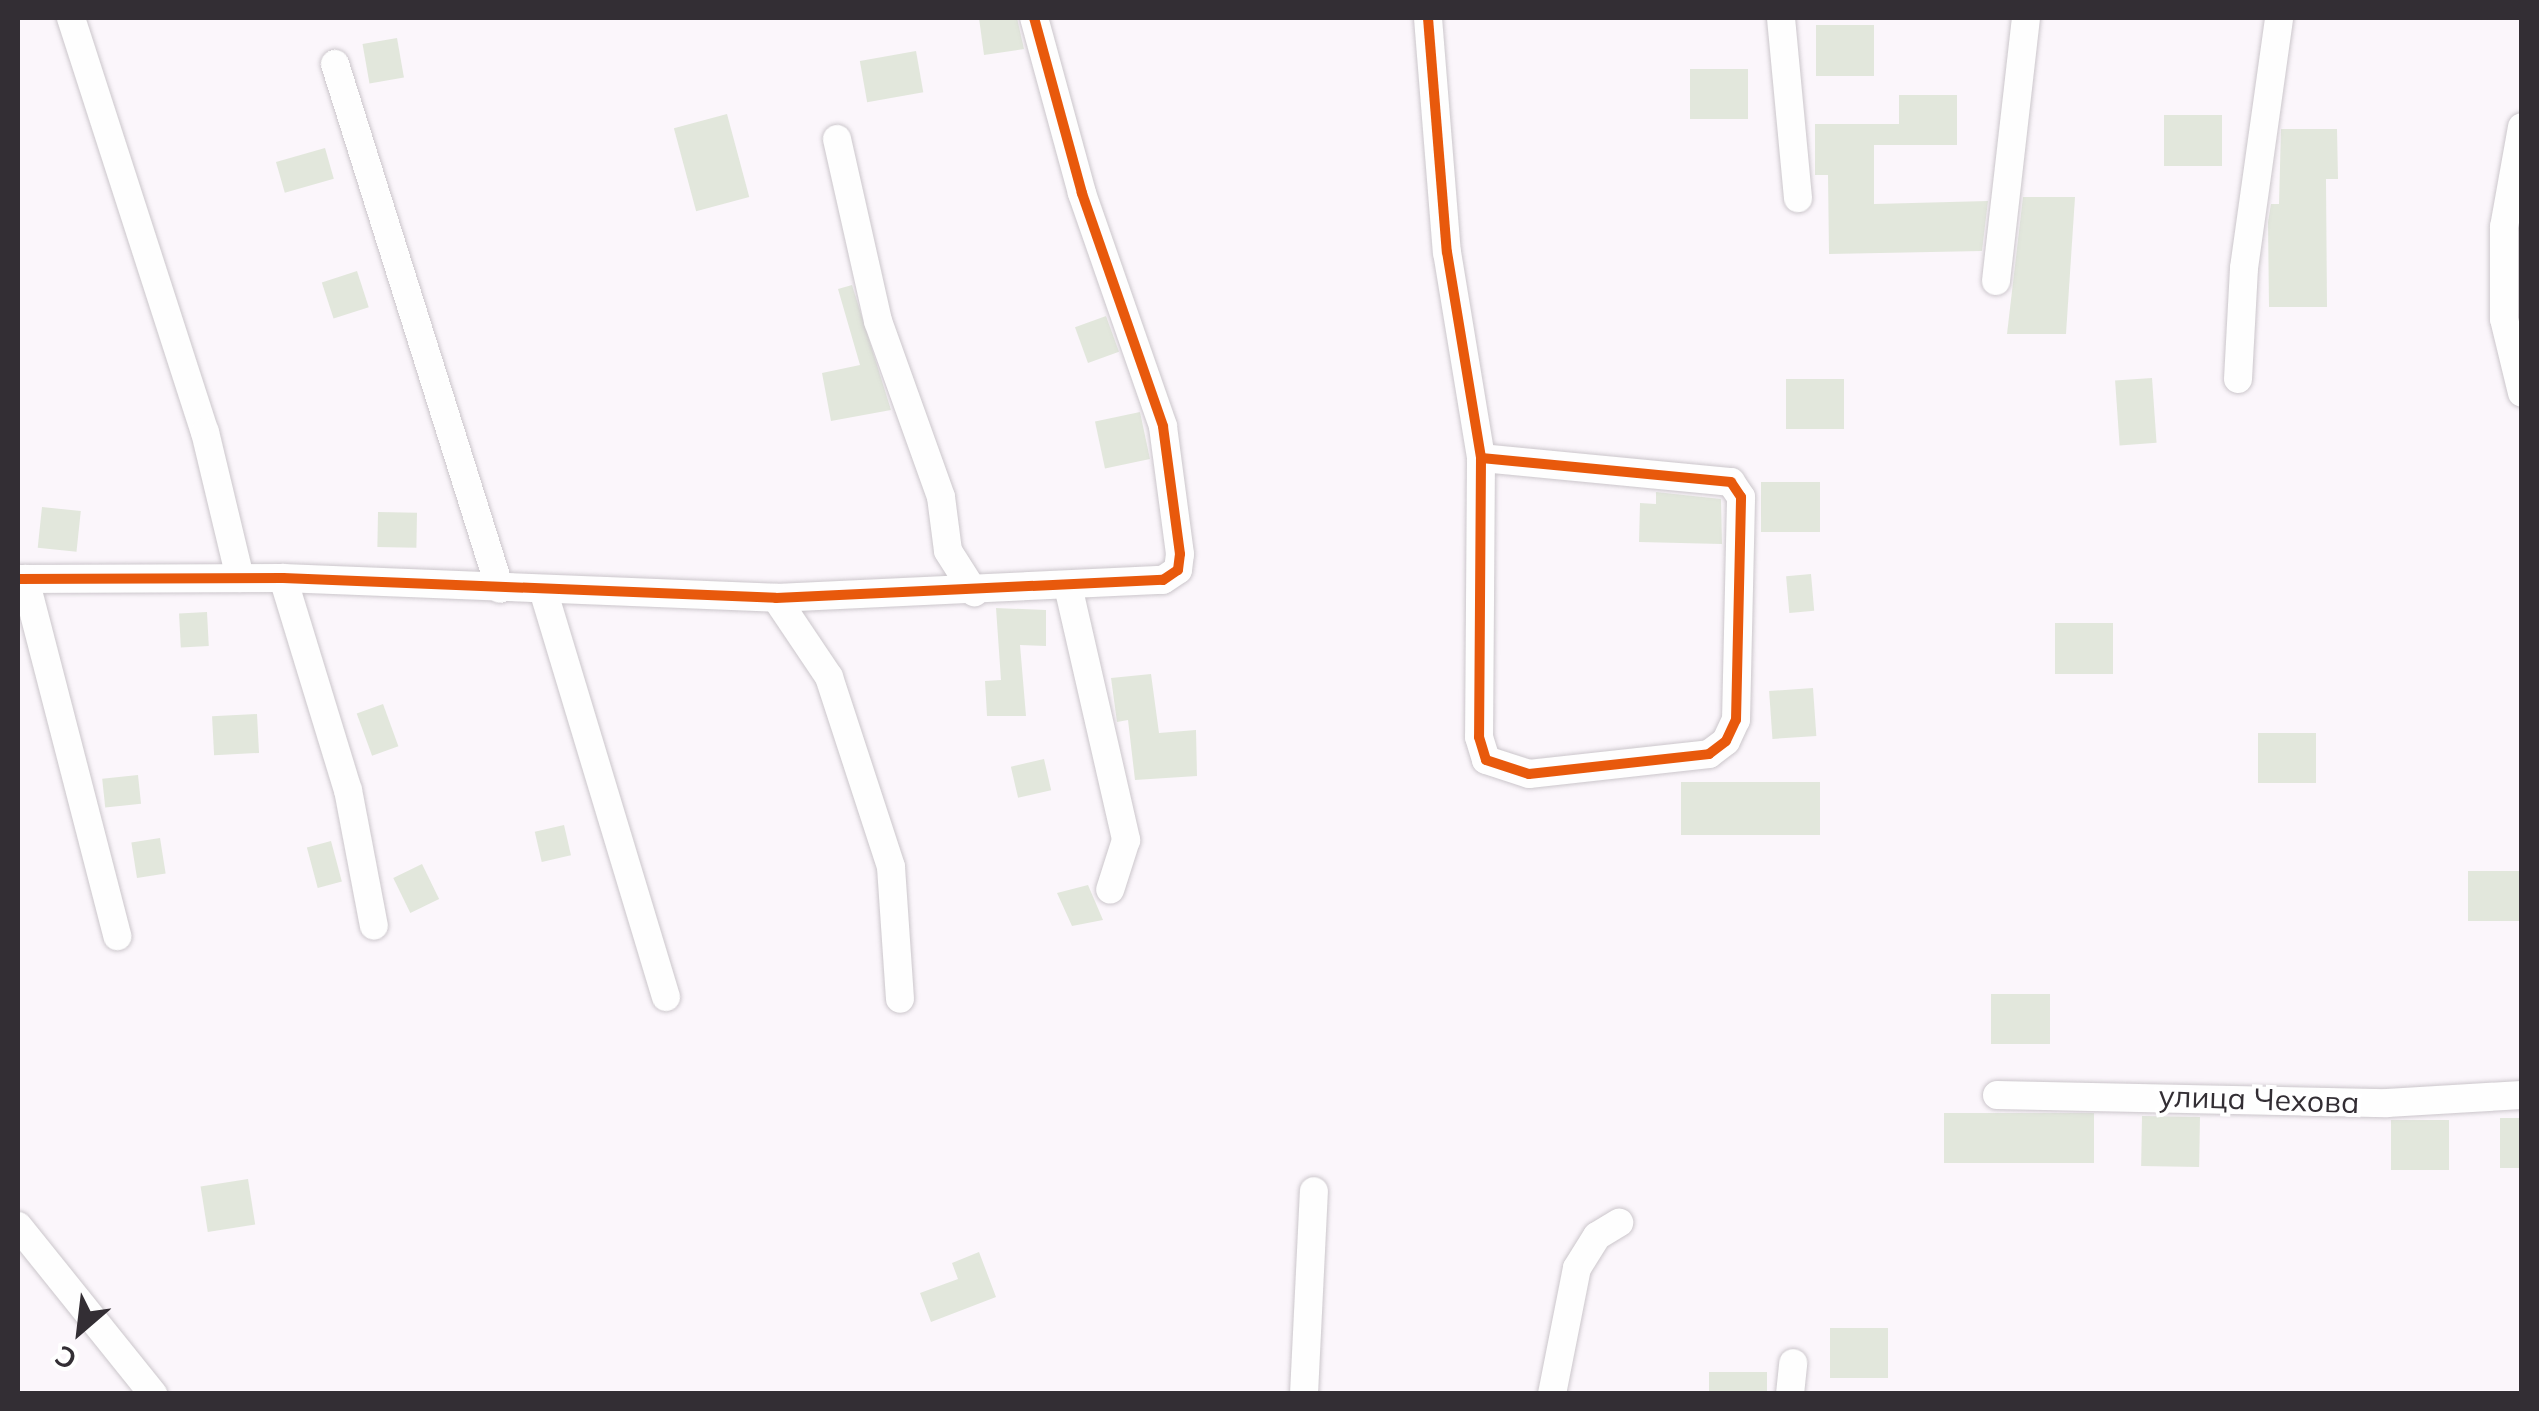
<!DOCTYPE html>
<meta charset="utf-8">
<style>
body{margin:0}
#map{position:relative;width:2539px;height:1411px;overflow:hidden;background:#fbf6fb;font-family:Mulish,sans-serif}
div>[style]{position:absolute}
.building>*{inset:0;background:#e2e7dc;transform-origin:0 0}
.roads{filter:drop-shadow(0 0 2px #cbc6cb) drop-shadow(0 0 2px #cbc6cb)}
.minor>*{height:28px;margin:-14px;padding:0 14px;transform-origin:14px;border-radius:14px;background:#fefefe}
.cycleway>*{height:10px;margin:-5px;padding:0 5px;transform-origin:5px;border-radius:5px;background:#e8590c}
span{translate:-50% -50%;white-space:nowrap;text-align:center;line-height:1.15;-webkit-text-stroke:8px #fff;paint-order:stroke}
.street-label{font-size:30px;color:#332e34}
.frame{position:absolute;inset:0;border:20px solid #332e34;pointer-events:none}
.north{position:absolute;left:30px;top:1281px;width:100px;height:100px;-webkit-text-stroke:8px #fff;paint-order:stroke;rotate:208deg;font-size:28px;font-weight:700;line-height:40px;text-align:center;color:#332e34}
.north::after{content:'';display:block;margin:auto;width:35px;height:45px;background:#332e34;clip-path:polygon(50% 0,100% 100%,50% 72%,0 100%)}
</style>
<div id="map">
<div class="building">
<i style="clip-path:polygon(979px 18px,1017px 18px,1024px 49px,984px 55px)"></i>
<i style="left:1874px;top:25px;width:51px;height:58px;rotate:90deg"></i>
<i style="left:397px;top:38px;width:40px;height:35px;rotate:80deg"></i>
<i style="left:916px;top:51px;width:42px;height:57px;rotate:80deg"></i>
<i style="left:1690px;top:69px;width:58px;height:50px"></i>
<i style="clip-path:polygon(1899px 95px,1957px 95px,1957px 145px,1874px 145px,1874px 204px,1988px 201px,1982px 251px,1829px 254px,1828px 175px,1815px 175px,1815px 124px,1899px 124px)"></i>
<i style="left:727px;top:114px;width:86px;height:55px;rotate:75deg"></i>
<i style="left:2164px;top:115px;width:58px;height:51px"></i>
<i style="clip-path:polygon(2281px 129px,2337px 129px,2338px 179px,2326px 179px,2327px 307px,2269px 307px,2268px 222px,2271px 204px,2279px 204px)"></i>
<i style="left:325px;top:148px;width:32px;height:51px;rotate:74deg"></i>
<i style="clip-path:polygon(2023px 197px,2075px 197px,2066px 334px,2007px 334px)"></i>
<i style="left:357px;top:271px;width:38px;height:37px;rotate:72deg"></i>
<i style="clip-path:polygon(852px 285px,891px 410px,831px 421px,822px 373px,860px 365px,838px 289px)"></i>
<i style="left:1106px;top:316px;width:38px;height:33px;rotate:70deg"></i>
<i style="left:2152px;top:378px;width:65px;height:37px;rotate:86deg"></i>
<i style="left:1786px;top:379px;width:58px;height:50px"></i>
<i style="left:1140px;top:412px;width:48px;height:46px;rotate:78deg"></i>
<i style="left:1761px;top:482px;width:59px;height:50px"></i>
<i style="clip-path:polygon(1656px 492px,1721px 499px,1722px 544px,1639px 542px,1640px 503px,1656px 504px)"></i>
<i style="left:42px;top:507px;width:39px;height:41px;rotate:6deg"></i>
<i style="left:378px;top:512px;width:39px;height:35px;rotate:1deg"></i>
<i style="left:1811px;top:574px;width:37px;height:25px;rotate:85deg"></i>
<i style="clip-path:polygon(996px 608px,1046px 610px,1046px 646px,1020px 645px,1026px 716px,987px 716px,985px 681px,1001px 680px)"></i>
<i style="left:207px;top:612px;width:34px;height:28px;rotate:87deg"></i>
<i style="left:2113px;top:623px;width:51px;height:58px;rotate:90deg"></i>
<i style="clip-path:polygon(1151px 674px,1159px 733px,1196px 730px,1197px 776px,1135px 780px,1128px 720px,1117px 722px,1111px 678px)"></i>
<i style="left:1813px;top:688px;width:48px;height:44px;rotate:86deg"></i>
<i style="left:383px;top:704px;width:45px;height:28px;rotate:70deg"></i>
<i style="left:257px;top:714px;width:39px;height:45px;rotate:87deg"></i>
<i style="left:2258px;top:733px;width:58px;height:50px"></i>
<i style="left:1044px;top:759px;width:32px;height:34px;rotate:77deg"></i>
<i style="left:138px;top:775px;width:29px;height:36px;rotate:84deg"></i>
<i style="left:1820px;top:782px;width:53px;height:139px;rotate:90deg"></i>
<i style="left:564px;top:825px;width:31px;height:30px;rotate:77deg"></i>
<i style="left:160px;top:838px;width:36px;height:29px;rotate:81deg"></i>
<i style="left:331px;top:841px;width:42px;height:25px;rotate:75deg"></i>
<i style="left:422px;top:864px;width:39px;height:32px;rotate:64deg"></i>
<i style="left:2468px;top:871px;width:54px;height:50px"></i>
<i style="clip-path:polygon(1088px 885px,1103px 920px,1072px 926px,1057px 893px)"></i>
<i style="left:1991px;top:994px;width:59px;height:50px"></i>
<i style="left:1944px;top:1113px;width:150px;height:50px"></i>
<i style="left:2142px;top:1116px;width:58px;height:50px;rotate:1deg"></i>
<i style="left:2500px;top:1118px;width:22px;height:50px"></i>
<i style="left:2391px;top:1120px;width:58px;height:50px"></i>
<i style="left:248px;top:1179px;width:46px;height:48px;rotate:81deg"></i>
<i style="clip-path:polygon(979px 1252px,996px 1297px,931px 1322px,920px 1293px,958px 1279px,952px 1263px)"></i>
<i style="left:1830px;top:1328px;width:58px;height:50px"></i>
<i style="left:1709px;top:1372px;width:58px;height:22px"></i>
</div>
<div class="roads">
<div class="minor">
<i style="left:71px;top:18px;width:435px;rotate:72.1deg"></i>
<i style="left:205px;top:432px;width:150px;rotate:76.5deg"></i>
<i style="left:1428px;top:18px;width:235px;rotate:85.4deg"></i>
<i style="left:1447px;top:252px;width:209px;rotate:80.6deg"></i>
<i style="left:1481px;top:458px;width:279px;rotate:90.4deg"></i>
<i style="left:1479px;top:737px;width:24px;rotate:73deg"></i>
<i style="left:1486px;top:760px;width:45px;rotate:18deg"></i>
<i style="left:1529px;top:774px;width:181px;rotate:-6.3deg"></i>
<i style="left:1709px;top:754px;width:21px;rotate:-37deg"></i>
<i style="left:1726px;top:741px;width:23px;rotate:-65deg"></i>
<i style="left:1736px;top:720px;width:223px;rotate:-88.7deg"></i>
<i style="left:1741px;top:497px;width:18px;rotate:-124deg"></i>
<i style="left:1731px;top:482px;width:251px;rotate:-174.5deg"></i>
<i style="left:1781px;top:18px;width:181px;rotate:84.6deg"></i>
<i style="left:335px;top:64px;width:550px;rotate:72.55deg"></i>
<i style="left:2522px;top:127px;width:102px;rotate:100.2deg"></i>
<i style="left:2504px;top:227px;width:92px;rotate:90deg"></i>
<i style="left:2504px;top:319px;width:76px;rotate:76.3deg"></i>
<i style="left:837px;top:139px;width:187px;rotate:77.3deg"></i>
<i style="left:878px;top:321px;width:187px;rotate:70.3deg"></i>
<i style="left:941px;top:497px;width:54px;rotate:82.6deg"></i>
<i style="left:948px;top:551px;width:49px;rotate:57.6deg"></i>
<i style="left:1996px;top:281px;width:265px;rotate:-83.5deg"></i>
<i style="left:2238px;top:379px;width:111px;rotate:-86.9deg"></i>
<i style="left:2244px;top:268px;width:252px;rotate:-82deg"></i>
<i style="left:283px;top:578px;width:222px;rotate:73deg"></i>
<i style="left:348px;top:790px;width:138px;rotate:79.2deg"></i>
<i style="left:18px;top:579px;width:265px;rotate:-0.2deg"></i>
<i style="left:283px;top:578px;width:493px;rotate:2.3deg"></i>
<i style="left:776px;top:598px;width:387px;rotate:-2.7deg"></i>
<i style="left:1163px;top:580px;width:18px;rotate:-34deg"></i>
<i style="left:1178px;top:570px;width:16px;rotate:-83deg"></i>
<i style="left:1180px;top:554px;width:129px;rotate:-97.6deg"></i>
<i style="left:1163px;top:426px;width:247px;rotate:-109.2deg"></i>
<i style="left:1082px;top:193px;width:181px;rotate:-105.3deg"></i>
<i style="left:25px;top:579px;width:369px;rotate:75.5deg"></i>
<i style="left:1068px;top:586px;width:261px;rotate:77.1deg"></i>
<i style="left:1126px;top:840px;width:52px;rotate:107.7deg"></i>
<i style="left:544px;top:593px;width:422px;rotate:73.2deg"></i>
<i style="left:776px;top:598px;width:95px;rotate:56.1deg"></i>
<i style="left:829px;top:677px;width:200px;rotate:71.9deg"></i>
<i style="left:891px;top:867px;width:132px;rotate:86.1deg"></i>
<i style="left:1997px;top:1095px;width:390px;rotate:1.2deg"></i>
<i style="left:2387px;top:1103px;width:135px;rotate:-3.4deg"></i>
<i style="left:18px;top:1226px;width:216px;rotate:51.2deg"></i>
<i style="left:1304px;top:1394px;width:203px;rotate:-87.2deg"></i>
<i style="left:1552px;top:1394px;width:128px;rotate:-78.8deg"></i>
<i style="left:1577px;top:1268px;width:38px;rotate:-58deg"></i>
<i style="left:1597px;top:1236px;width:26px;rotate:-31deg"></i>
<i style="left:1790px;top:1394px;width:31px;rotate:-84deg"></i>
</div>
</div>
<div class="cycleway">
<i style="left:1428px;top:18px;width:235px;rotate:85.4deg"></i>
<i style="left:1447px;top:252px;width:209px;rotate:80.6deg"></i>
<i style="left:1481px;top:458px;width:279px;rotate:90.4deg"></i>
<i style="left:1479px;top:737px;width:24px;rotate:73deg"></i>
<i style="left:1486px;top:760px;width:45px;rotate:18deg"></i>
<i style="left:1529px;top:774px;width:181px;rotate:-6.3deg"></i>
<i style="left:1709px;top:754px;width:21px;rotate:-37deg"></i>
<i style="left:1726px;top:741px;width:23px;rotate:-65deg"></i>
<i style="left:1736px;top:720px;width:223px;rotate:-88.7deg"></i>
<i style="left:1741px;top:497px;width:18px;rotate:-124deg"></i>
<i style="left:1731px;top:482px;width:251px;rotate:-174.5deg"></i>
<i style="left:18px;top:579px;width:265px;rotate:-0.2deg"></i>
<i style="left:283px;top:578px;width:493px;rotate:2.3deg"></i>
<i style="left:776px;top:598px;width:387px;rotate:-2.7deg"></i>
<i style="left:1163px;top:580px;width:18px;rotate:-34deg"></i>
<i style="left:1178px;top:570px;width:16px;rotate:-83deg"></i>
<i style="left:1180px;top:554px;width:129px;rotate:-97.6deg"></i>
<i style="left:1163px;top:426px;width:247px;rotate:-109.2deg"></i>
<i style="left:1082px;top:193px;width:181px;rotate:-105.3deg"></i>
</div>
<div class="street-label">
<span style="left:2259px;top:1099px;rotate:2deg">улица Чехова</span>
</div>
<div class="frame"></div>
<div class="north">С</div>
</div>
